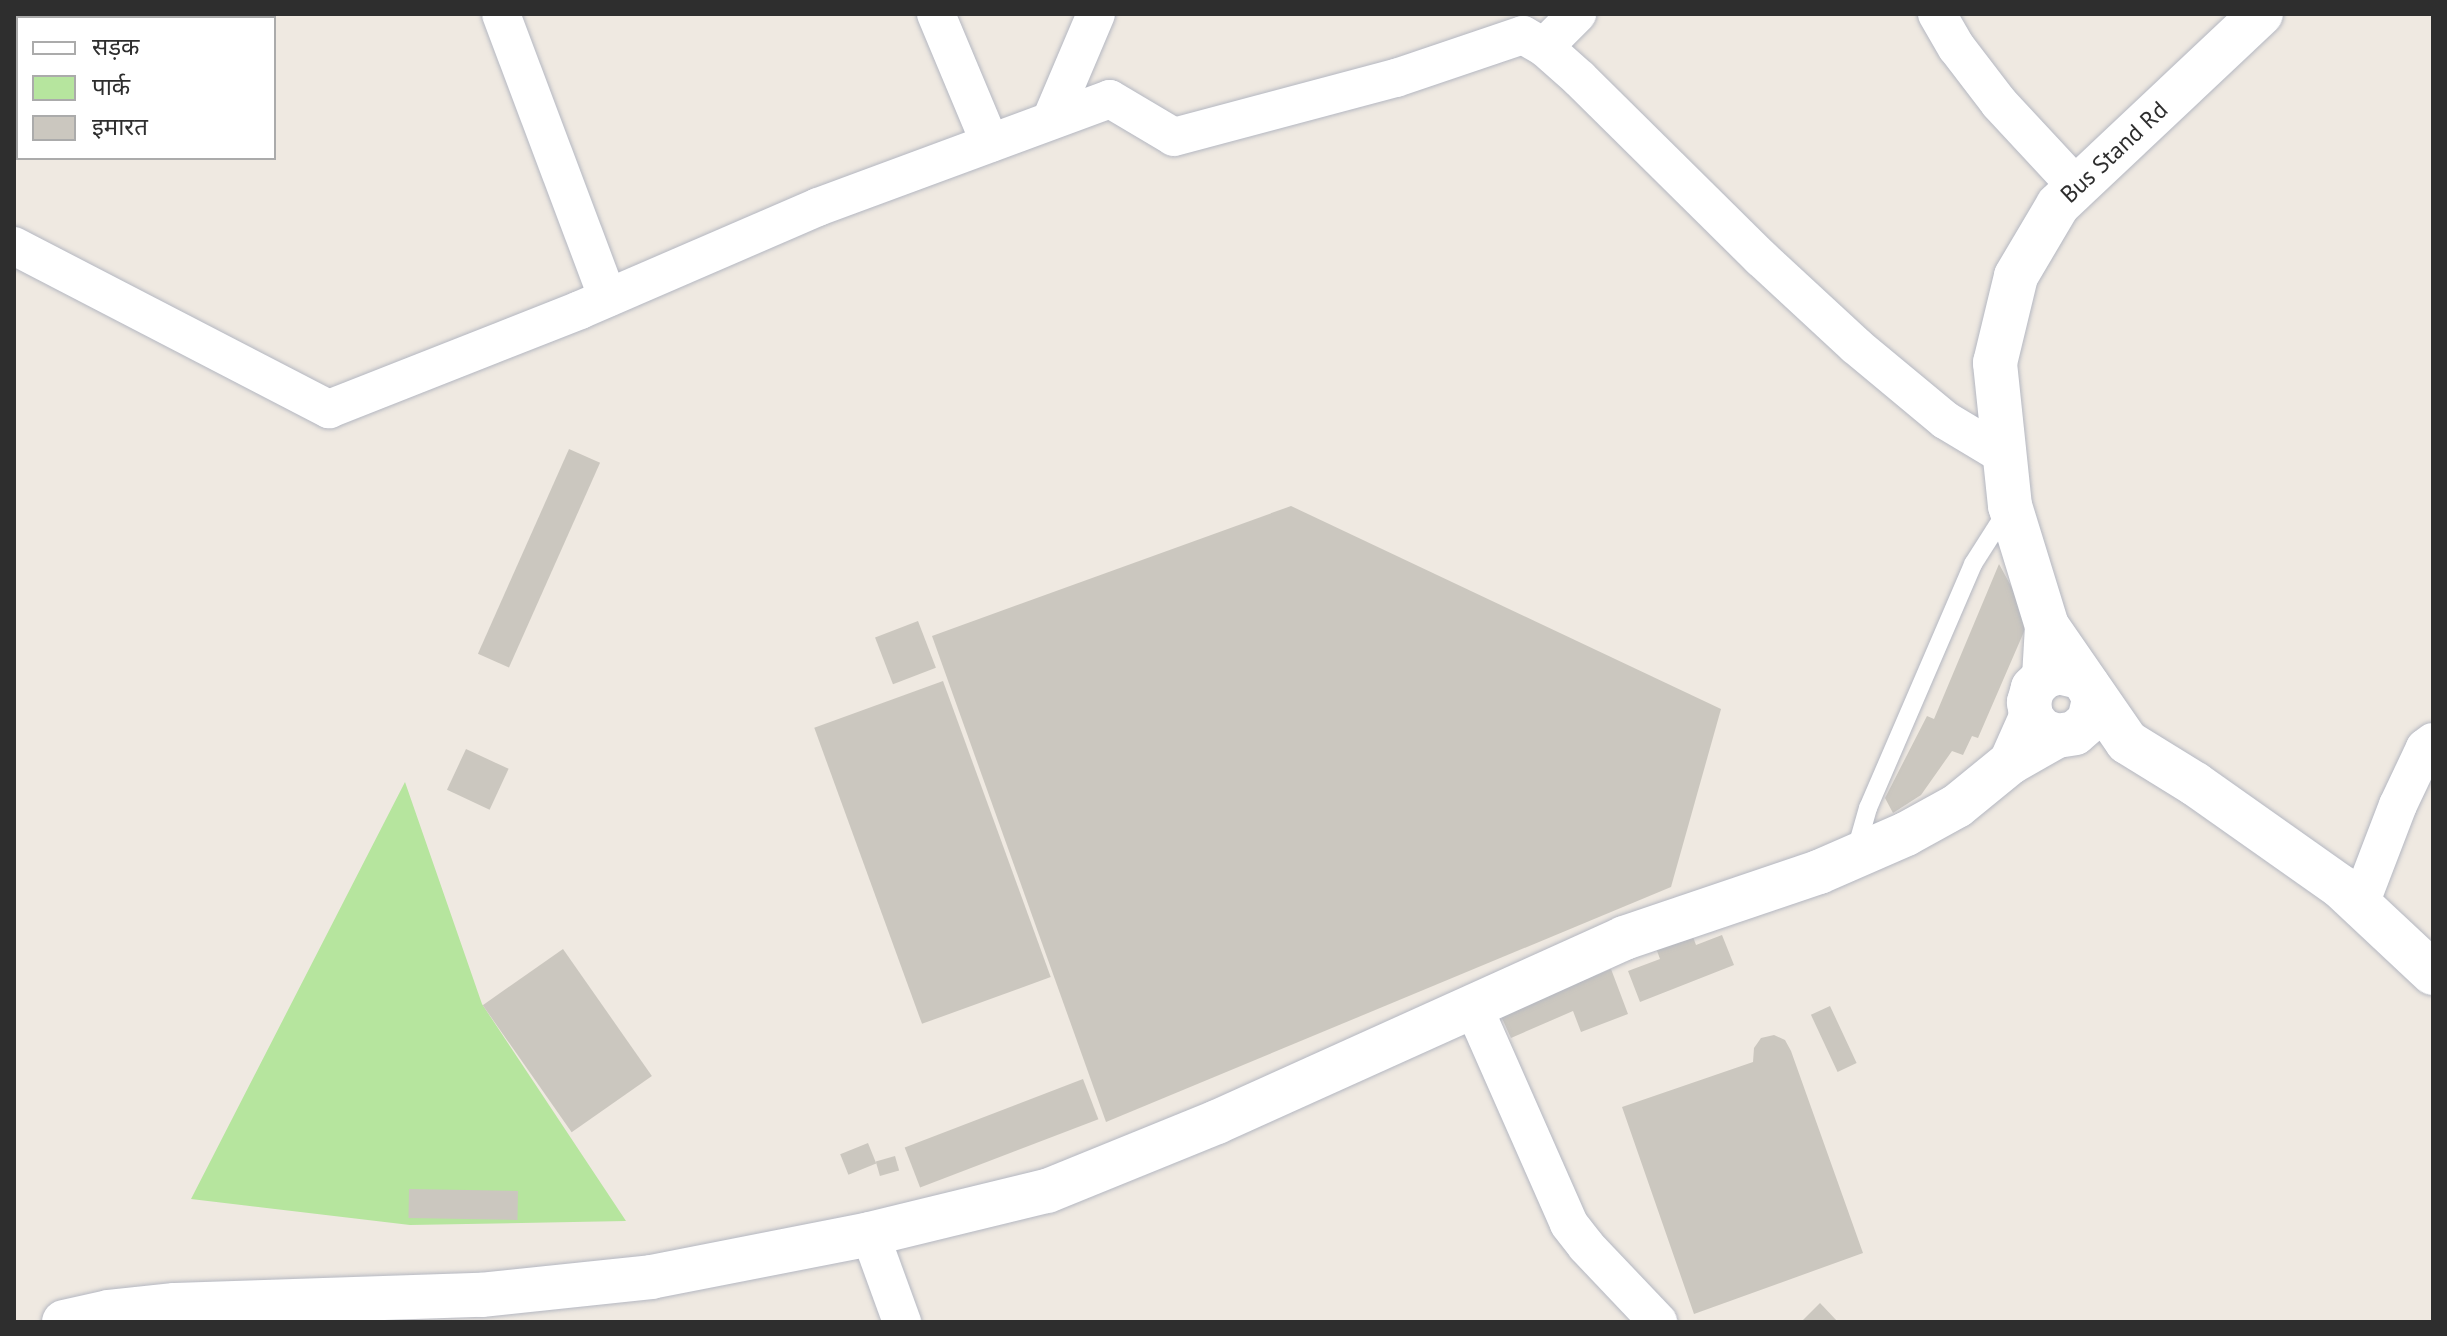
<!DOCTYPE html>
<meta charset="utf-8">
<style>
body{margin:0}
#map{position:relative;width:2447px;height:1336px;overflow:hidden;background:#efe9e1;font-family:"PT Sans","Noto Sans Devanagari",sans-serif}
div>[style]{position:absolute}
.green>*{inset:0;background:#b6e59e}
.building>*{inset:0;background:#cbc7bf;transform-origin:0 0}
.roads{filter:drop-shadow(0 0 2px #b4b7c1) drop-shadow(0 0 2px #b4b7c1)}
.service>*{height:18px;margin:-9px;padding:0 9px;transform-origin:9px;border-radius:9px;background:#fff}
.minor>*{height:38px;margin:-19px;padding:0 19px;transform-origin:19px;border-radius:19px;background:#fff}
.tertiary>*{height:44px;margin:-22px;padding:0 22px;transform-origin:22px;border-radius:22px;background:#fff}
span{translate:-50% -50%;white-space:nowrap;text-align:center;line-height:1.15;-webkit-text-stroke:8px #fff;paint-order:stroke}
.street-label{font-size:24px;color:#2e2e2e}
.frame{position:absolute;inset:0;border:16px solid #2e2e2e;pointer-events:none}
.legend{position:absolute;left:16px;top:16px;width:260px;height:144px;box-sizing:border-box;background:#fff;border:2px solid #ababab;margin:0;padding:10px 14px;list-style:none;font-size:24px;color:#2e2e2e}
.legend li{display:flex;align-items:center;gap:16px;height:40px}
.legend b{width:40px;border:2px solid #ababab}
</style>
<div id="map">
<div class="green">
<i style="clip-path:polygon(405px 782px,482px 1004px,626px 1221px,410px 1225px,191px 1199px)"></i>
</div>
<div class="building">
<i style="left:569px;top:449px;width:34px;height:224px;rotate:24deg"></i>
<i style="clip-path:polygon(1291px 506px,1721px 709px,1671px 887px,1106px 1122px,932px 636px)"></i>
<i style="clip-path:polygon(1999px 564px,2029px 619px,2023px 634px,1978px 738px,1972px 736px,1963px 755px,1952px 751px,1921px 795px,1893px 813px,1885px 798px,1927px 716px,1934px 719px)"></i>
<i style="left:918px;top:621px;width:50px;height:46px;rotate:69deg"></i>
<i style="left:943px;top:681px;width:315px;height:137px;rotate:70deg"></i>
<i style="left:466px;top:749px;width:47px;height:45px;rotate:25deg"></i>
<i style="clip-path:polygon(1692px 934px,1696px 945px,1722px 935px,1734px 965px,1640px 1002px,1628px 971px,1660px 959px,1656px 948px)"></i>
<i style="left:563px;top:949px;width:155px;height:98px;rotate:55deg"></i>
<i style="clip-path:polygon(1611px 969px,1628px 1014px,1581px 1032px,1573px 1011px,1511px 1038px,1500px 1014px)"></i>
<i style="left:1830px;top:1006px;width:63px;height:21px;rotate:65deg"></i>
<i style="clip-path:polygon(1774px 1035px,1785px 1040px,1791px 1051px,1863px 1253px,1694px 1314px,1622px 1107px,1753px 1062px,1754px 1048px,1761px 1038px)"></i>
<i style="left:1083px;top:1079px;width:43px;height:191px;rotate:69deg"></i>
<i style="left:868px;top:1143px;width:22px;height:30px;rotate:68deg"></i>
<i style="left:895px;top:1156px;width:15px;height:20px;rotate:74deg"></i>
<i style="left:409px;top:1189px;width:109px;height:29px;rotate:1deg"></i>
<i style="clip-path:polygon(1820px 1303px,1838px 1322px,1801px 1322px)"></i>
</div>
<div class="roads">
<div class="service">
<i style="left:1856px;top:850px;width:44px;rotate:-74.1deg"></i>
<i style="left:1868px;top:808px;width:266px;rotate:-66.7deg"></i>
<i style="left:1973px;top:564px;width:65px;rotate:-57.5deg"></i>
</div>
<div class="minor">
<i style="left:501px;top:14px;width:303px;rotate:69.4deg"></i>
<i style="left:936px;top:14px;width:140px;rotate:67.3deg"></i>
<i style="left:1937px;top:14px;width:39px;rotate:60deg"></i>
<i style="left:1957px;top:48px;width:69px;rotate:52.6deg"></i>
<i style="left:1999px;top:103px;width:115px;rotate:47.1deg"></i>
<i style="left:1544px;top:47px;width:47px;rotate:-45deg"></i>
<i style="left:1051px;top:120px;width:115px;rotate:-67deg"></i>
<i style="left:14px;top:246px;width:355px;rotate:27.4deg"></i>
<i style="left:329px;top:409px;width:270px;rotate:-21.5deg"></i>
<i style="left:580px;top:310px;width:259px;rotate:-23.4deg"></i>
<i style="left:818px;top:207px;width:311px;rotate:-20.3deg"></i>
<i style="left:1110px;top:99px;width:74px;rotate:30.7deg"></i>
<i style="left:1174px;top:137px;width:230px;rotate:-14.9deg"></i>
<i style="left:1396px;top:78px;width:134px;rotate:-18.7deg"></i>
<i style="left:1523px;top:35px;width:24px;rotate:30deg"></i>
<i style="left:1544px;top:47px;width:48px;rotate:41.6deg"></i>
<i style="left:1580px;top:79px;width:255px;rotate:44.7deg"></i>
<i style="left:1761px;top:258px;width:129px;rotate:42.8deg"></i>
<i style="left:1856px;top:346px;width:116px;rotate:39.7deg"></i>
<i style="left:1945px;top:420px;width:70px;rotate:31deg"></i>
<i style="left:2360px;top:904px;width:106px;rotate:-69deg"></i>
<i style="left:2398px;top:805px;width:63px;rotate:-64.7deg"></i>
<i style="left:2425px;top:748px;width:10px;rotate:-37deg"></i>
<i style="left:1473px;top:1006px;width:238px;rotate:66.2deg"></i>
<i style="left:1569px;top:1224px;width:28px;rotate:52deg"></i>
<i style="left:1586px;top:1246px;width:105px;rotate:46.5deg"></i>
<i style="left:870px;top:1234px;width:94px;rotate:70deg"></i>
</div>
<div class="tertiary">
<i style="left:2047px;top:626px;width:141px;rotate:55.4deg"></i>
<i style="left:2127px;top:742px;width:80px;rotate:31.7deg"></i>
<i style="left:2195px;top:784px;width:179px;rotate:35.2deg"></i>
<i style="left:2341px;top:887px;width:126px;rotate:43.1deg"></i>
<i style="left:2044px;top:677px;width:51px;rotate:-86.6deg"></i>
<i style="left:2047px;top:626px;width:126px;rotate:-107.1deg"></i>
<i style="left:2010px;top:506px;width:144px;rotate:-96deg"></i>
<i style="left:1995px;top:363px;width:89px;rotate:-76.4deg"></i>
<i style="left:2016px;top:276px;width:82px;rotate:-59.4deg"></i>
<i style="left:2058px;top:205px;width:279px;rotate:-43.3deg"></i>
<i style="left:2011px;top:762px;width:53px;rotate:-29.5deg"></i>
<i style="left:2057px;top:736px;width:18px;rotate:-9deg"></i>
<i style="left:2075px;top:733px;width:18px;rotate:-41deg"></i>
<i style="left:2089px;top:721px;width:23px;rotate:-77deg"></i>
<i style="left:2094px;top:699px;width:14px;rotate:-115deg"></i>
<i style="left:2088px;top:686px;width:12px;rotate:-132deg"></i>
<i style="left:2080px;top:677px;width:22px;rotate:-167deg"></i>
<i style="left:2059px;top:672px;width:16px;rotate:162deg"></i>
<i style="left:2044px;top:677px;width:16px;rotate:135deg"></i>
<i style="left:2033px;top:688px;width:15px;rotate:106deg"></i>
<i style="left:2029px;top:702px;width:15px;rotate:82deg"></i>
<i style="left:2031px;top:717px;width:16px;rotate:52deg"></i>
<i style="left:2041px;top:730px;width:17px;rotate:21deg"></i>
<i style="left:64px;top:1322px;width:46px;rotate:-12.5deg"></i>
<i style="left:109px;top:1312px;width:66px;rotate:-6.1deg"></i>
<i style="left:175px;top:1305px;width:306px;rotate:-1.9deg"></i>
<i style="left:481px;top:1295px;width:171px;rotate:-6deg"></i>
<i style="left:651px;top:1277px;width:223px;rotate:-11.1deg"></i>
<i style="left:870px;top:1234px;width:182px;rotate:-13.7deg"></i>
<i style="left:1047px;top:1191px;width:183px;rotate:-22.1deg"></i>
<i style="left:1217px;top:1122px;width:447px;rotate:-24.3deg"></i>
<i style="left:1624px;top:938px;width:206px;rotate:-18.7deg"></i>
<i style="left:1819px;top:872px;width:95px;rotate:-23.6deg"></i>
<i style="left:1906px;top:834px;width:58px;rotate:-28.8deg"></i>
<i style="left:1957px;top:806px;width:70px;rotate:-39.2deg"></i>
<i style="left:2011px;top:762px;width:49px;rotate:-66deg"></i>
</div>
</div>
<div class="street-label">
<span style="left:2114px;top:152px;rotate:-43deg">Bus Stand Rd</span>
</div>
<div class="frame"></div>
<ul class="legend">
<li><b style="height:10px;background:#fff"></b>सड़क</li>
<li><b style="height:22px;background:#b6e59e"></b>पार्क</li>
<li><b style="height:22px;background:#cbc7bf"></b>इमारत</li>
</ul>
</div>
